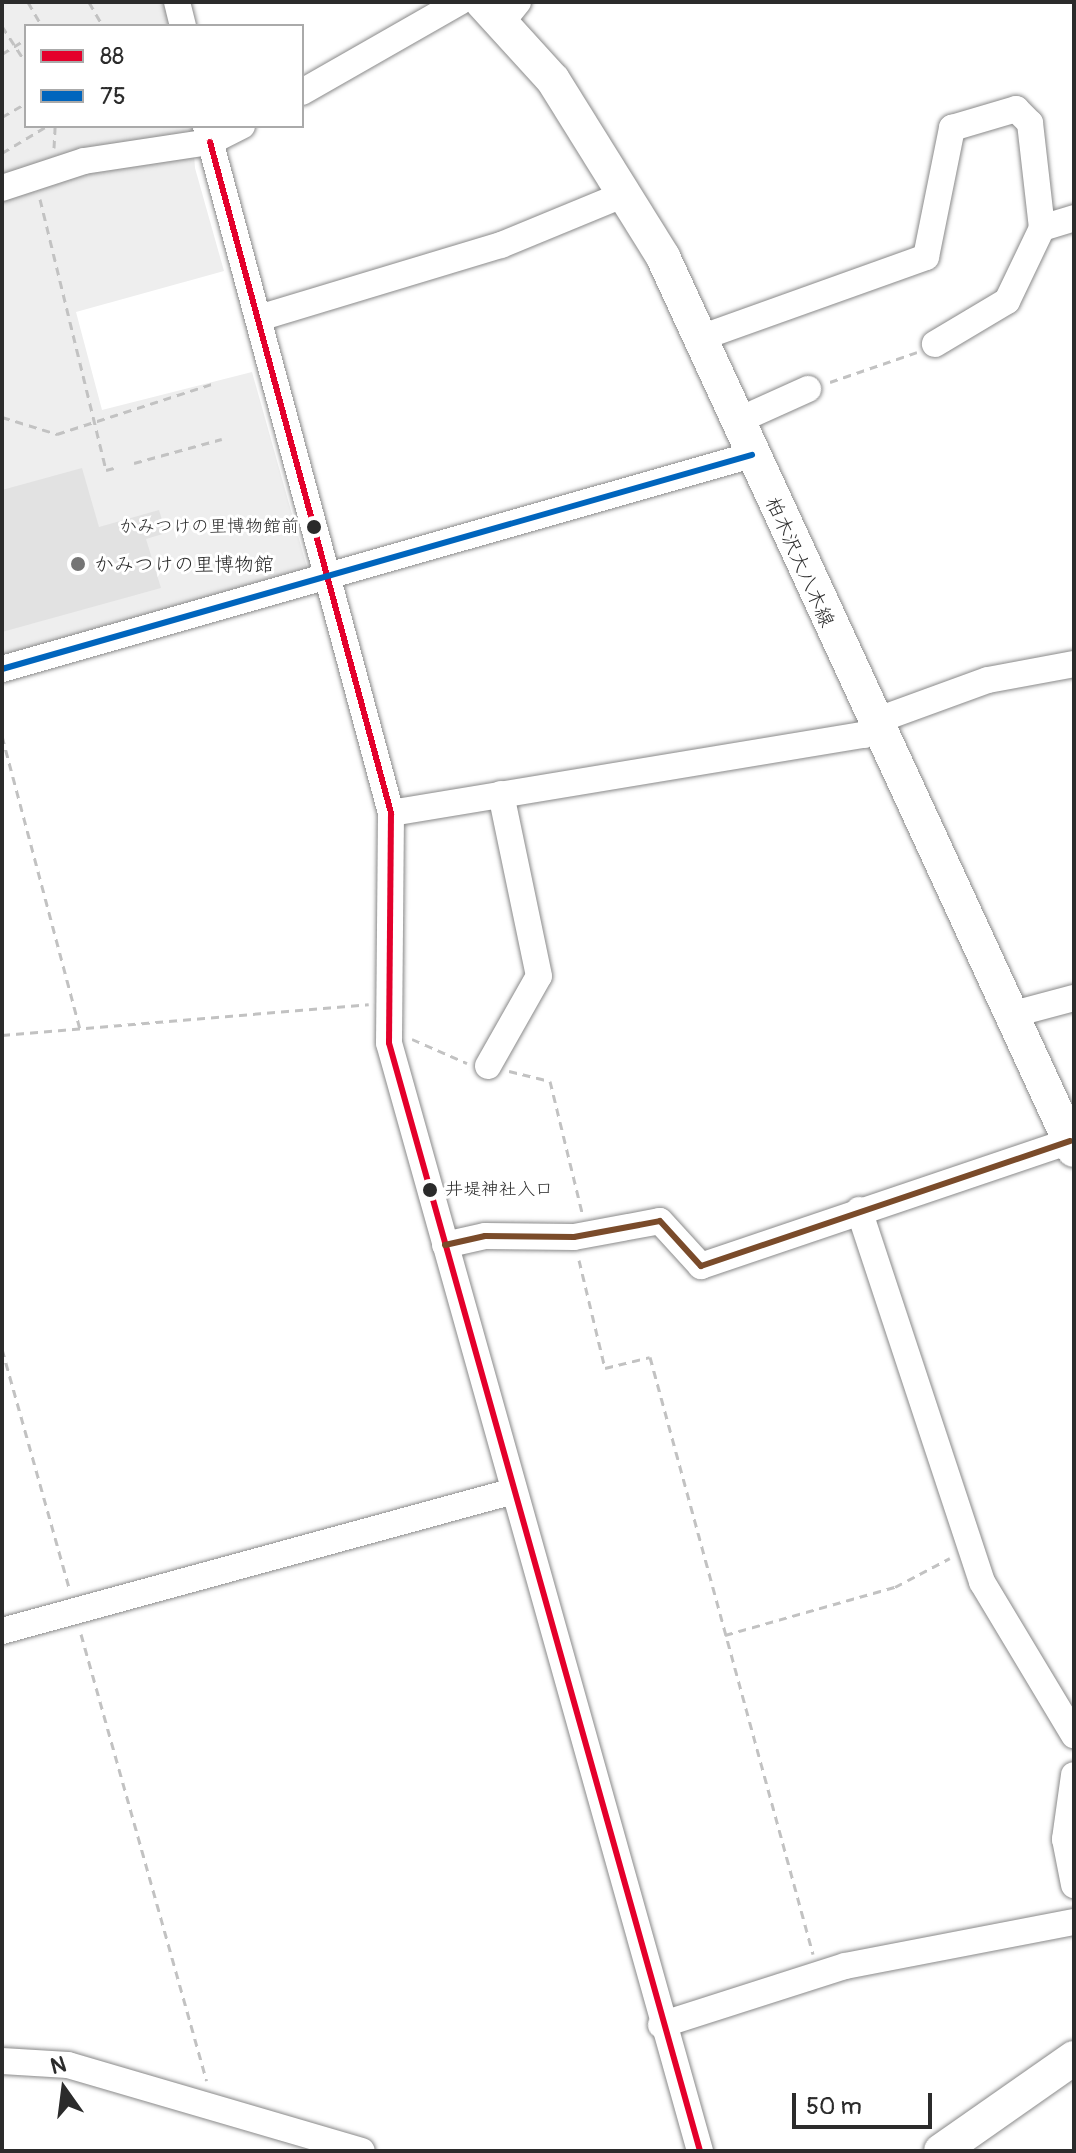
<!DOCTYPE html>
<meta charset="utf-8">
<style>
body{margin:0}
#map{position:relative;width:1076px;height:2153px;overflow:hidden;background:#fff;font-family:Pangolin,"Klee One",sans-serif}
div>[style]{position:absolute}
.built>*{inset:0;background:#eee}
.building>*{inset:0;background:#e2e2e2}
.path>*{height:3px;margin-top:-1.5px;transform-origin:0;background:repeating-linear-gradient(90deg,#c2c2c2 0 8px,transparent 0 14px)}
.roads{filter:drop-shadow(0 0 2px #8a8a8a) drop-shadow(0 0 2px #8a8a8a)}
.minor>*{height:26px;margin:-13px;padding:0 13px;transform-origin:13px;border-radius:13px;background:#fff}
.major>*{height:34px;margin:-17px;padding:0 17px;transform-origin:17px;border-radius:17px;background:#fff}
.bus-1>*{height:6px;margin:-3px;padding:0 3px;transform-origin:3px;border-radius:3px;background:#e4002b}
.bus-2>*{height:6px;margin:-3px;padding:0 3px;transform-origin:3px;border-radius:3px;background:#0065bd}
.bus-3>*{height:6px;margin:-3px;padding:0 3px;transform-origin:3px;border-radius:3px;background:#7a4b2a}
.dots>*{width:22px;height:22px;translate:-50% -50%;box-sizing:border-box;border:4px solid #fff;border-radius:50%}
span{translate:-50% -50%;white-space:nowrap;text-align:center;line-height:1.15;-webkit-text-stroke:6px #fff;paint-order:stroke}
.bus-label{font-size:18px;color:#2b2b2b}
.right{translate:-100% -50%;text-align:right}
.left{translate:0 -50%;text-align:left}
.street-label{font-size:20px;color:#2b2b2b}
.poi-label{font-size:20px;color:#2b2b2b}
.frame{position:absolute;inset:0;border:4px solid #2b2b2b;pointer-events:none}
.legend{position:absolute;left:24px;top:24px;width:280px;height:104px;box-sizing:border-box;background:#fff;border:2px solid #aaa;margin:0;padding:10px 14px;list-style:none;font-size:24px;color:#2b2b2b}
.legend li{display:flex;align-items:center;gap:16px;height:40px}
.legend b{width:40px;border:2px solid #aaa}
.north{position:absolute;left:24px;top:2049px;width:80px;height:80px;-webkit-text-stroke:6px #fff;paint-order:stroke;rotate:346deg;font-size:22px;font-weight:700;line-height:32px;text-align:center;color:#2b2b2b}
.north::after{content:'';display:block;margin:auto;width:28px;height:36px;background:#2b2b2b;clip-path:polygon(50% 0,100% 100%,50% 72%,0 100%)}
.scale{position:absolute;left:792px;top:2093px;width:140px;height:36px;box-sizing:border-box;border:4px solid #2b2b2b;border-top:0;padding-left:10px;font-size:24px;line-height:28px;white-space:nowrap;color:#2b2b2b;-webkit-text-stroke:6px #fff;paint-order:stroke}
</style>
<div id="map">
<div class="built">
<i style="clip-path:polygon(2px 2px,174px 2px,179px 26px,26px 26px,26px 126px,192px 126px,195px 168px,224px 271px,76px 312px,102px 410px,252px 372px,310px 578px,2px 663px)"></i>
</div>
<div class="building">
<i style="clip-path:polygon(82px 468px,99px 527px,159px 510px,166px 533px,146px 539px,161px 588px,2px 632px,2px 490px)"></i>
</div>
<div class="path">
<i style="left:28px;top:2px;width:28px;rotate:60deg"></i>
<i style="left:89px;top:2px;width:28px;rotate:60deg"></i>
<i style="left:2px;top:26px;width:44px;rotate:57deg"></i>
<i style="left:2px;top:54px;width:28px;rotate:-32deg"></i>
<i style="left:2px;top:117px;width:28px;rotate:-30deg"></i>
<i style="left:54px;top:148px;width:22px;rotate:-87deg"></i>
<i style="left:2px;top:153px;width:52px;rotate:-31deg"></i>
<i style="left:40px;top:199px;width:279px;rotate:76.3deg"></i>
<i style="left:106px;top:470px;width:8px;rotate:-14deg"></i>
<i style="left:830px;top:382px;width:92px;rotate:-19deg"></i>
<i style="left:2px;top:417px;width:58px;rotate:17.2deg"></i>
<i style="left:57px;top:434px;width:163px;rotate:-17.9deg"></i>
<i style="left:134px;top:463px;width:91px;rotate:-15.3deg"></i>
<i style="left:2px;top:736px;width:303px;rotate:75.1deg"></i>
<i style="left:2px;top:1035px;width:368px;rotate:-4.8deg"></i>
<i style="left:412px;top:1039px;width:60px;rotate:23.6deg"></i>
<i style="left:509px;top:1071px;width:42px;rotate:13.7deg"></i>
<i style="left:550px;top:1081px;width:135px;rotate:76.3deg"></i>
<i style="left:579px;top:1260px;width:111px;rotate:76.5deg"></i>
<i style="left:605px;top:1368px;width:46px;rotate:-13.7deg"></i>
<i style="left:650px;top:1357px;width:619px;rotate:74.73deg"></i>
<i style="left:2px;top:1349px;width:248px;rotate:74.3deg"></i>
<i style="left:81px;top:1634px;width:464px;rotate:74.3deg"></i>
<i style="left:725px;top:1635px;width:177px;rotate:-15.8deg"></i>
<i style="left:895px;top:1587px;width:62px;rotate:-27.8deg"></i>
</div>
<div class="roads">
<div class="minor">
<i style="left:177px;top:2px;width:25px;rotate:76deg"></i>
<i style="left:501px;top:23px;width:27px;rotate:-51deg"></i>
<i style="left:302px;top:92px;width:182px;rotate:-29.7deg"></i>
<i style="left:206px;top:126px;width:711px;rotate:74.93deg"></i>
<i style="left:391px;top:813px;width:230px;rotate:90.5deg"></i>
<i style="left:389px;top:1043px;width:1151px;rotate:74.32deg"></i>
<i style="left:2px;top:188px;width:86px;rotate:-18.2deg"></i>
<i style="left:84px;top:161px;width:127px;rotate:-8.6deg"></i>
<i style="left:210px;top:142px;width:36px;rotate:-27deg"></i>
<i style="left:1042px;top:228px;width:34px;rotate:-17deg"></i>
<i style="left:259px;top:318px;width:253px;rotate:-16.8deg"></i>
<i style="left:501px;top:245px;width:134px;rotate:-22.4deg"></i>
<i style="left:700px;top:338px;width:240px;rotate:-19.7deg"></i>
<i style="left:926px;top:257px;width:132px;rotate:-78.6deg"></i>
<i style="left:952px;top:128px;width:67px;rotate:-16.5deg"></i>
<i style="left:1016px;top:109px;width:20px;rotate:45deg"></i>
<i style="left:1030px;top:123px;width:106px;rotate:83.5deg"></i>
<i style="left:1042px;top:228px;width:81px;rotate:115.6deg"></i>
<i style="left:1007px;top:301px;width:84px;rotate:149.2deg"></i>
<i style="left:737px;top:421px;width:78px;rotate:-24.3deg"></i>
<i style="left:2px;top:669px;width:780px;rotate:-15.93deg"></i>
<i style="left:391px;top:813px;width:479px;rotate:-9.4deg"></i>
<i style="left:864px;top:735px;width:31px;rotate:-37deg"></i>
<i style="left:889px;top:716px;width:105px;rotate:-20deg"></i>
<i style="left:988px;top:680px;width:87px;rotate:-10.5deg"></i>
<i style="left:1010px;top:1015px;width:66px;rotate:-14.9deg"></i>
<i style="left:488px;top:1066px;width:103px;rotate:-60.5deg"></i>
<i style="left:539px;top:976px;width:186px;rotate:-101.8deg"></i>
<i style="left:859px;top:1210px;width:392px;rotate:71.7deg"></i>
<i style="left:982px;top:1582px;width:179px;rotate:59deg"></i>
<i style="left:445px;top:1245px;width:41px;rotate:-12.7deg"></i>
<i style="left:485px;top:1236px;width:89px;rotate:0.6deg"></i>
<i style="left:574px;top:1237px;width:87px;rotate:-10.5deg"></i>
<i style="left:660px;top:1221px;width:61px;rotate:47.7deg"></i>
<i style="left:701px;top:1266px;width:390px;rotate:-18.7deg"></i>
<i style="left:2px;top:1631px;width:527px;rotate:-15.3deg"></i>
<i style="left:1074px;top:1775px;width:65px;rotate:98deg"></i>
<i style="left:1065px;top:1839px;width:47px;rotate:78.9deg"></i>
<i style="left:661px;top:2025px;width:193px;rotate:-17.8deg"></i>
<i style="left:845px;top:1966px;width:233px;rotate:-10.9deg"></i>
<i style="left:2px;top:2061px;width:66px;rotate:3.5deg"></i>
<i style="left:68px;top:2065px;width:306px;rotate:16.3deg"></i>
</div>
<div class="major">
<i style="left:482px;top:2px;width:105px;rotate:47.7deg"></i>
<i style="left:553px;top:80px;width:208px;rotate:58.1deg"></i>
<i style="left:663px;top:257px;width:983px;rotate:65.29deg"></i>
<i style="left:941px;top:2151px;width:162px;rotate:-35deg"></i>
</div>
</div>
<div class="bus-1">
<i style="left:210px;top:142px;width:695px;rotate:74.9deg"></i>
<i style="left:391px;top:813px;width:230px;rotate:90.5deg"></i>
<i style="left:389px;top:1043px;width:1151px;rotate:74.32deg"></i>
</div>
<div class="bus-2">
<i style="left:2px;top:669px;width:780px;rotate:-15.93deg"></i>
</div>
<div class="bus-3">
<i style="left:445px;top:1245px;width:41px;rotate:-12.7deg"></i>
<i style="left:485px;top:1236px;width:89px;rotate:0.6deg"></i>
<i style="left:574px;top:1237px;width:87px;rotate:-10.5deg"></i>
<i style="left:660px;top:1221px;width:61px;rotate:47.7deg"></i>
<i style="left:701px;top:1266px;width:390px;rotate:-18.7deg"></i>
</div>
<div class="dots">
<i style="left:314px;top:527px;background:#2b2b2b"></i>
<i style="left:78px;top:564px;background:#757575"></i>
<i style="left:430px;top:1190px;background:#2b2b2b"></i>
</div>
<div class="bus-label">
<span class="right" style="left:299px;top:527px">かみつけの里博物館前</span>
<span class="left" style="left:445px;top:1190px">井堤神社入口</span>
</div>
<div class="street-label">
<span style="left:800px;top:562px;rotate:66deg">柏木沢大八木線</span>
</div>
<div class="poi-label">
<span class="left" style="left:94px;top:564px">かみつけの里博物館</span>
</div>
<div class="frame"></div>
<ul class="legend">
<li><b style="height:10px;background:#e4002b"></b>88</li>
<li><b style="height:10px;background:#0065bd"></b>75</li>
</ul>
<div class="north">N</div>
<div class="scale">50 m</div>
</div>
